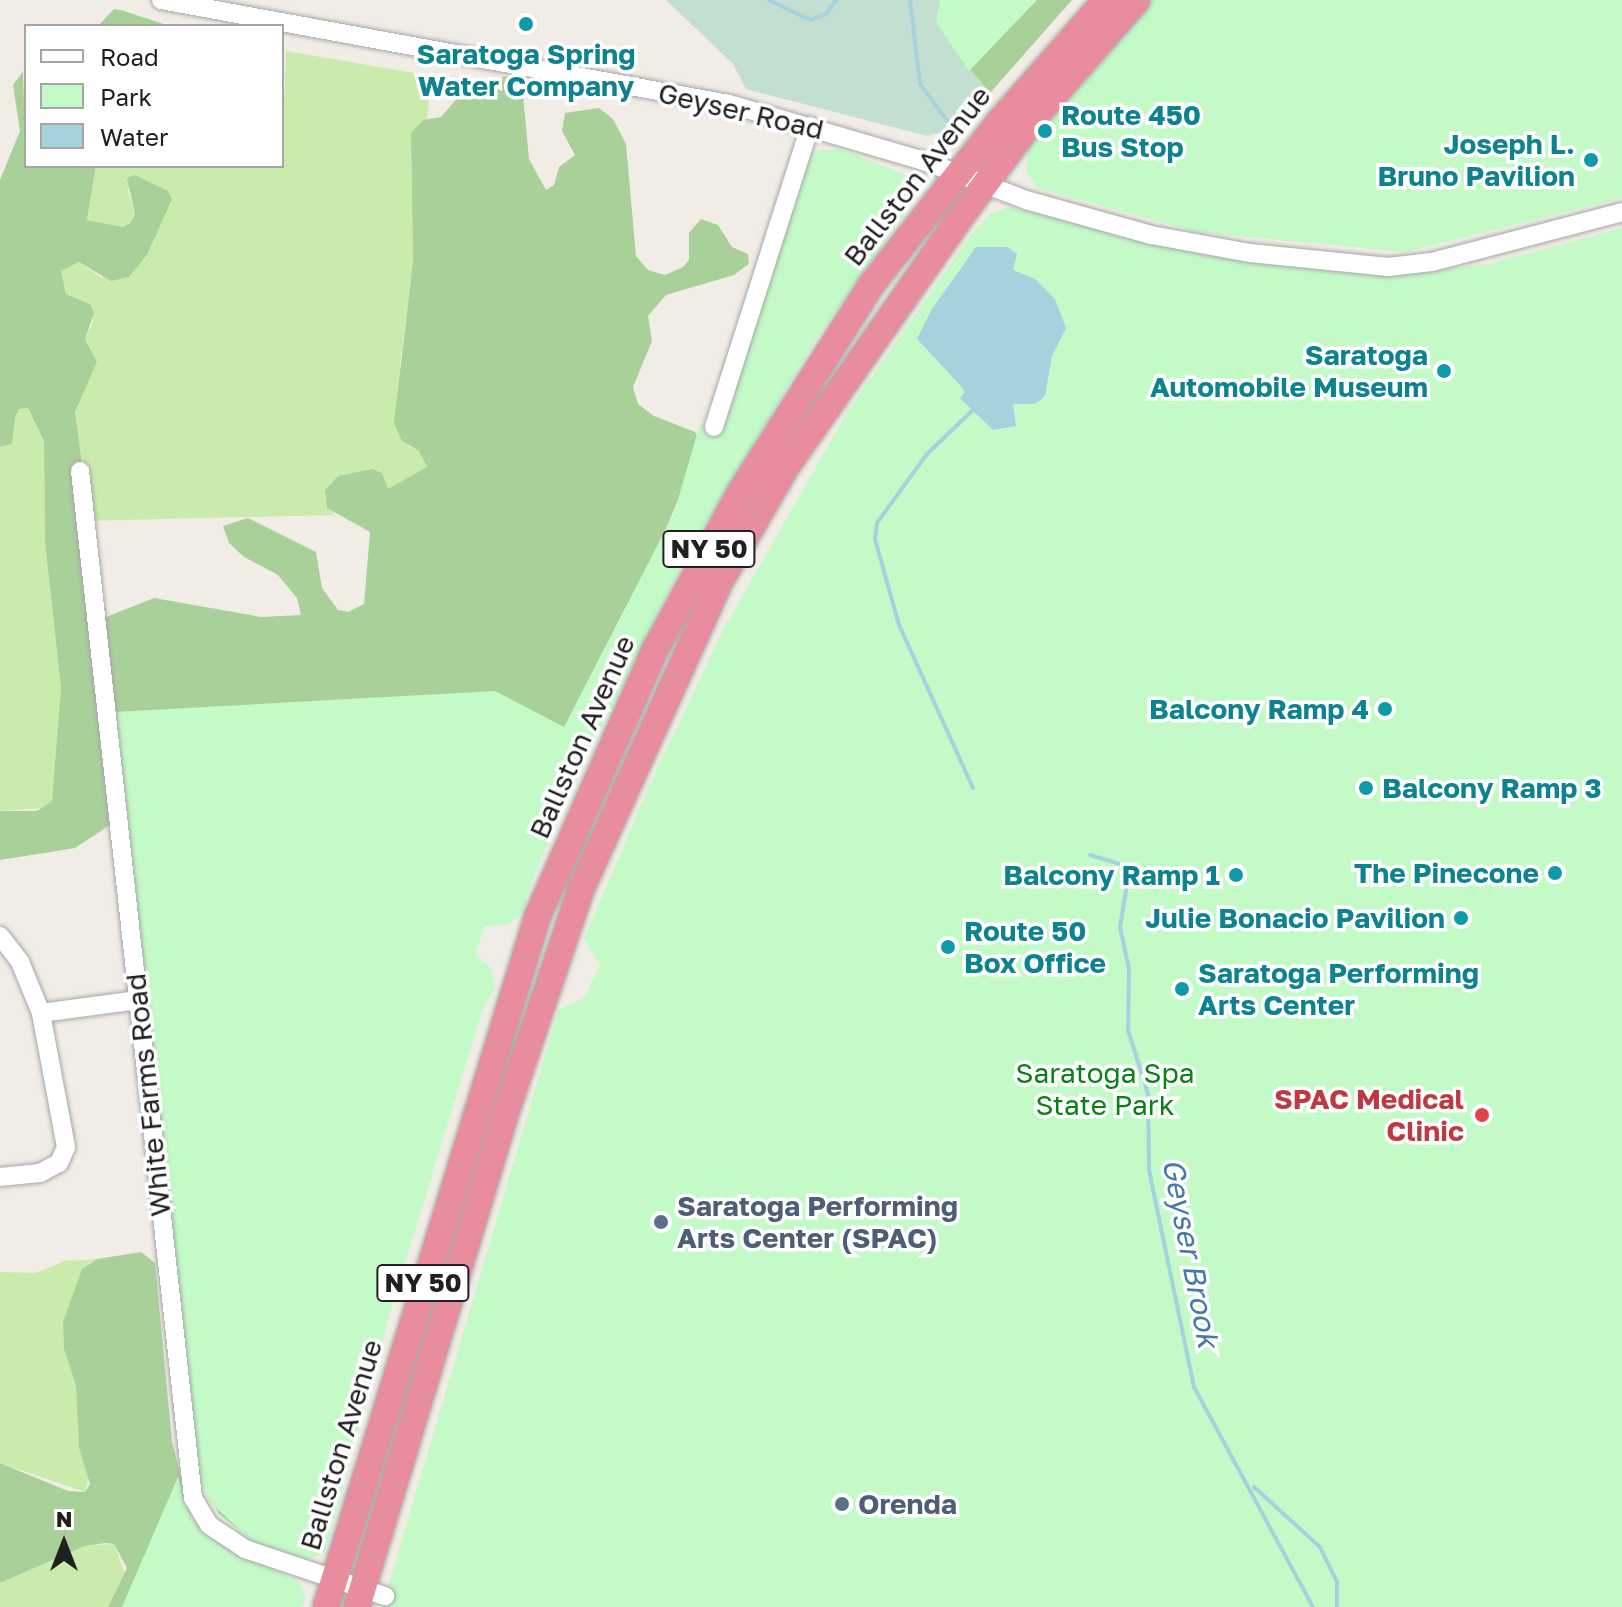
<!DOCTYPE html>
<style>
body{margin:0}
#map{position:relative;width:1622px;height:1607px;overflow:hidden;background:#f1ede6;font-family:"Golos Text",sans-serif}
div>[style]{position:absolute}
.grass>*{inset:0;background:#cbebac}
.forest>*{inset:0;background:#aad09a}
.wetland>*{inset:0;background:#c3dfd2}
.park>*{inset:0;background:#c3fac8}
.water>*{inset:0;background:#a6d2de}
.stream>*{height:4px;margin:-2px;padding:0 2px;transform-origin:2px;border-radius:2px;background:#a6d2de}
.roads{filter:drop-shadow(0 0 2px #a7a7a7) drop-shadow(0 0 2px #a7a7a7)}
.minor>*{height:18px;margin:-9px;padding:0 9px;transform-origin:9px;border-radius:9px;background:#fff}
.highway>*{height:26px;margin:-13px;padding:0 13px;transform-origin:13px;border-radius:13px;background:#e88d9e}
.dots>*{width:22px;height:22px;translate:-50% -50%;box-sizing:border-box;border:4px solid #fff;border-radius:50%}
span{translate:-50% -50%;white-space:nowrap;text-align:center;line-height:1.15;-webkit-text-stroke:7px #fff;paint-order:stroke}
.shield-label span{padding:2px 6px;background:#fff;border:2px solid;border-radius:6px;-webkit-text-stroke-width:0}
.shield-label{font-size:26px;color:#202020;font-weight:700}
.culture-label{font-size:28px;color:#0d838f;font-weight:700}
.left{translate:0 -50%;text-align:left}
.right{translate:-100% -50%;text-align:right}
.street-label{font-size:28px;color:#202020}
.park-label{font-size:28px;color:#0a8114}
.health-label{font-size:28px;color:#be3a42;font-weight:700}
.service-label{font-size:28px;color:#4e5e75;font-weight:700}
.water-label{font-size:30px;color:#4779aa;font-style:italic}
.legend{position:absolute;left:24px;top:24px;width:260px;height:144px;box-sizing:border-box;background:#fff;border:2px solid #a6a6a6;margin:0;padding:10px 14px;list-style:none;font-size:24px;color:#202020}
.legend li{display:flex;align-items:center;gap:16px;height:40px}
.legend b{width:40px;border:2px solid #a6a6a6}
.north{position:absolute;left:24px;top:1503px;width:80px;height:80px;-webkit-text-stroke:6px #fff;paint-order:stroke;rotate:0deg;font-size:22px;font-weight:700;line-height:32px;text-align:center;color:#202020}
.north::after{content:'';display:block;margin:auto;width:28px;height:36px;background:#202020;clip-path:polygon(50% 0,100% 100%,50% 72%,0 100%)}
</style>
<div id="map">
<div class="grass">
<i style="clip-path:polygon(286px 51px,432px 76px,427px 119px,411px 133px,413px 261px,400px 364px,409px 447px,419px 450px,427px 467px,388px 490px,331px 482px,325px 499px,334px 515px,82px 521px,75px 412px,97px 362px,85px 339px,93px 322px,90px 304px,66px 294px,61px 271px,79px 262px,102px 278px,172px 199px,127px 188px,135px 215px,130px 223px,123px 227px,87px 220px,96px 166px,282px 166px)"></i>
<i style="clip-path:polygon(28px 408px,44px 441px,45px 542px,61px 689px,58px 746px,52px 801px,46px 808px,0 811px,0 447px,12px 444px,15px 418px,19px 409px)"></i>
<i style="clip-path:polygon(97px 1259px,88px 1263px,63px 1322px,64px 1349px,76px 1386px,79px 1448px,89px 1475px,85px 1492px,0 1463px,0 1272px,36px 1273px,64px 1261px)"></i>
<i style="clip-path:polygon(114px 1544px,126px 1577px,108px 1607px,0 1607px,0 1583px,85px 1546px)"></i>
</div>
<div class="forest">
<i style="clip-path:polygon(957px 0,1072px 0,990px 93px,966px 65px)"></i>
<i style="clip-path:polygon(114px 9px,124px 11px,170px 26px,98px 26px)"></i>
<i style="clip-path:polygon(23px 71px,26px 166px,96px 166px,87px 220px,123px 227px,130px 223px,135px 215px,127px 178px,135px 175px,168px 191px,172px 199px,147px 255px,129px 277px,111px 281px,79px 262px,61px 271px,66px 294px,90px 304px,94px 313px,85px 339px,97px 362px,75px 412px,81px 457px,80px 558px,93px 617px,101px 619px,154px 598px,261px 617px,301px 615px,297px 598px,278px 575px,244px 557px,229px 543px,223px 526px,248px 518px,316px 552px,322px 588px,338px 610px,348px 612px,364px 604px,370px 532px,327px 508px,325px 490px,338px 476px,373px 469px,382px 473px,388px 489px,427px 467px,419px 451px,402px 441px,394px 423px,413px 261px,411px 133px,423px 120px,441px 117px,469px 84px,507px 76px,522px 84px,529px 159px,546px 190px,554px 185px,559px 167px,575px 155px,562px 131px,565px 113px,599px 108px,613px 119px,626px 144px,636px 256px,648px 270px,665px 275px,683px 267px,689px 260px,689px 233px,701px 219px,718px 225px,732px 247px,748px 254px,749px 264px,734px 275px,666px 295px,648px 316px,652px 341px,633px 387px,638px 404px,654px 416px,695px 432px,699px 440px,681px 493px,583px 725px,547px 732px,243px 1533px,219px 1514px,198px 1471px,113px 823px,75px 848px,0 860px,0 811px,37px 811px,52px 801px,61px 689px,45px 542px,44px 441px,28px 408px,19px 409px,15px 418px,12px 444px,0 447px,0 180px,20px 131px,13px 85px)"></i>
<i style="clip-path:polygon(141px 1252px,155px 1263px,172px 1441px,192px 1522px,302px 1607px,108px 1607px,127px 1568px,114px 1544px,105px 1543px,85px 1546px,0 1583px,0 1463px,68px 1491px,85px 1492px,90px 1484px,79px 1448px,76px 1386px,64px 1349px,63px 1322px,82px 1269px,97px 1259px)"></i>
</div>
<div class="wetland">
<i style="clip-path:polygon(666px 0,957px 0,966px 65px,990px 93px,948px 130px,927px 136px,746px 89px,733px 64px)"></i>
</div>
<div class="park">
<i style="clip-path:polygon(940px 0,1037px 0,969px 71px,936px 22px)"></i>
<i style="clip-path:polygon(1154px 0,1622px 0,1622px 198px,1406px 252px,1197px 232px,1037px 188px,1026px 170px,1028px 148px)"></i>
<i style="clip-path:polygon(840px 149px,911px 177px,914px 190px,906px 211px,816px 339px,684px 560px,588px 755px,535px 872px,522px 914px,507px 925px,485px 926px,475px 954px,492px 969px,495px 989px,483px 1009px,392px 1306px,325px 1553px,307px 1560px,280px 1554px,249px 1539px,209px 1501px,194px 1456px,115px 712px,495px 691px,564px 727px,674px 513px,700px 424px,723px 428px,809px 160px,818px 150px)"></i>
<i style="clip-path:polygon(1009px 207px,1194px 251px,1395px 276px,1488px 264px,1622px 228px,1622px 1607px,382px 1607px,559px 1009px,584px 998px,600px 965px,584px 939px,650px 784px,723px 630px,848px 411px,974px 231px,991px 213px)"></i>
<i style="clip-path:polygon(178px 1477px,191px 1519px,237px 1551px,299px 1582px,306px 1597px,302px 1607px,122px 1607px)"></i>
</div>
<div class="water">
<i style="clip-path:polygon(976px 247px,1007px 247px,1017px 254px,1013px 270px,1035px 279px,1055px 299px,1066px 328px,1052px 356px,1045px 396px,1035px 404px,1013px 404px,1016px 426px,993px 430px,960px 398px,965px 392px,960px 385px,917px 339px,932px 309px)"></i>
</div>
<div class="stream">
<i style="left:769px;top:0;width:46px;rotate:26deg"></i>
<i style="left:810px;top:20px;width:17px;rotate:-21deg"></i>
<i style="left:826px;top:14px;width:17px;rotate:-54deg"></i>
<i style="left:910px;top:0;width:85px;rotate:83.2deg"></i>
<i style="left:920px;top:84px;width:49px;rotate:53.4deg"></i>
<i style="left:973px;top:788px;width:179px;rotate:-114.4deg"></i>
<i style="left:899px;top:625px;width:89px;rotate:-105.6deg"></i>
<i style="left:875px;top:539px;width:16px;rotate:-83deg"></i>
<i style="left:877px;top:523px;width:85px;rotate:-54.1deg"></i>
<i style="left:927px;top:454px;width:68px;rotate:-43.8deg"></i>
<i style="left:1090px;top:855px;width:42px;rotate:16.7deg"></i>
<i style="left:1130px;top:867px;width:61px;rotate:99.5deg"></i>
<i style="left:1120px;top:927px;width:43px;rotate:77.9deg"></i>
<i style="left:1129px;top:969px;width:61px;rotate:90.9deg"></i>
<i style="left:1128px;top:1030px;width:67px;rotate:72.6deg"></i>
<i style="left:1148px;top:1094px;width:76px;rotate:89.2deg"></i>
<i style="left:1149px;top:1170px;width:222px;rotate:78.3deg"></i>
<i style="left:1194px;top:1387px;width:250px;rotate:61.6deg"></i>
<i style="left:1254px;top:1487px;width:89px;rotate:42.3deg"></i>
<i style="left:1320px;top:1547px;width:39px;rotate:64deg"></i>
<i style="left:1337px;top:1582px;width:25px;rotate:90deg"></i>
</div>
<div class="roads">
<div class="minor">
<i style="left:161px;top:0;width:577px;rotate:10.38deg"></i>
<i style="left:729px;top:104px;width:203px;rotate:16.3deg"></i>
<i style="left:924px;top:161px;width:109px;rotate:20.9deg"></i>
<i style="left:1026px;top:200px;width:130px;rotate:15.6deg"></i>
<i style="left:1151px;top:235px;width:101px;rotate:10.3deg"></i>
<i style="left:1250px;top:253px;width:139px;rotate:5.8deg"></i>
<i style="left:1388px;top:267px;width:44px;rotate:-6.5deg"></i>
<i style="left:1432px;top:262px;width:196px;rotate:-14.7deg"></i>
<i style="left:714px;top:427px;width:316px;rotate:-72.3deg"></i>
<i style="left:80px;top:471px;width:1033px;rotate:83.72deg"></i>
<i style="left:193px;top:1498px;width:31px;rotate:59deg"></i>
<i style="left:209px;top:1525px;width:43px;rotate:33.7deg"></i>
<i style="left:245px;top:1549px;width:148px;rotate:18.6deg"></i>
<i style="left:0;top:936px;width:33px;rotate:52deg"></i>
<i style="left:20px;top:962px;width:55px;rotate:67.6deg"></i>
<i style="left:41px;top:1013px;width:98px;rotate:-7.6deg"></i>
<i style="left:0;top:1177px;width:40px;rotate:-5.7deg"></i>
<i style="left:40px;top:1173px;width:21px;rotate:-28deg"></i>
<i style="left:59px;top:1163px;width:17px;rotate:-66deg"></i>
<i style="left:66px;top:1147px;width:136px;rotate:-100.6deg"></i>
</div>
<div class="highway">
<i style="left:326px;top:1607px;width:724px;rotate:-72.97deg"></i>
<i style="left:538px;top:915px;width:292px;rotate:-66.2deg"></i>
<i style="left:656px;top:648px;width:179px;rotate:-61.6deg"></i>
<i style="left:741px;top:491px;width:244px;rotate:-57.7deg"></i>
<i style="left:871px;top:285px;width:210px;rotate:-51.8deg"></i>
<i style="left:1001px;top:120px;width:159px;rotate:-48.8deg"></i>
<i style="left:357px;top:1607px;width:514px;rotate:-73.26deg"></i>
<i style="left:505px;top:1115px;width:238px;rotate:-71.4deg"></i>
<i style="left:581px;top:889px;width:336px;rotate:-65.7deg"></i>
<i style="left:719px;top:583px;width:134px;rotate:-60deg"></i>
<i style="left:786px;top:467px;width:297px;rotate:-55.1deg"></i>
<i style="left:956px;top:223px;width:132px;rotate:-53.3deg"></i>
<i style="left:1035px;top:117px;width:155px;rotate:-48.9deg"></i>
</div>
</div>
<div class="dots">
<i style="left:526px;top:24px;background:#0f9aa8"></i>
<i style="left:1045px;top:131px;background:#0f9aa8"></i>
<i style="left:1591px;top:160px;background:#0f9aa8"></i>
<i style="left:1444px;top:371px;background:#0f9aa8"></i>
<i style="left:1385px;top:709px;background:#0f9aa8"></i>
<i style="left:1366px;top:788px;background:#0f9aa8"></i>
<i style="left:1555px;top:873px;background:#0f9aa8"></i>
<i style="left:1236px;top:875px;background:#0f9aa8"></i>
<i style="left:1461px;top:918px;background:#0f9aa8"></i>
<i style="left:948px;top:947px;background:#0f9aa8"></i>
<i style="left:1182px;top:989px;background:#0f9aa8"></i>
<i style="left:1482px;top:1115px;background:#e0444e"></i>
<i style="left:661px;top:1222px;background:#5c6f8a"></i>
<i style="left:842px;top:1504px;background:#5c6f8a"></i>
</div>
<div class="shield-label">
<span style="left:709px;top:549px">NY 50</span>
<span style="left:423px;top:1283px">NY 50</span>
</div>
<div class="culture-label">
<span style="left:526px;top:70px">Saratoga Spring<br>Water Company</span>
<span class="left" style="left:1061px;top:131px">Route 450<br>Bus Stop</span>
<span class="right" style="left:1575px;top:160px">Joseph L.<br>Bruno Pavilion</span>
<span class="right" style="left:1428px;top:371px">Saratoga<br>Automobile Museum</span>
<span class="right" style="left:1369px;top:709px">Balcony Ramp 4</span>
<span class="left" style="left:1382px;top:788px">Balcony Ramp 3</span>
<span class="right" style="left:1539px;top:873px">The Pinecone</span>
<span class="right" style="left:1220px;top:875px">Balcony Ramp 1</span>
<span class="right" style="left:1445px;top:918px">Julie Bonacio Pavilion</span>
<span class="left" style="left:964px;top:947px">Route 50<br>Box Office</span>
<span class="left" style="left:1198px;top:989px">Saratoga Performing<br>Arts Center</span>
</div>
<div class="street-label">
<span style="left:741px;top:111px;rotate:13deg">Geyser Road</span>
<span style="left:917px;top:176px;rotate:-52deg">Ballston Avenue</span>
<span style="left:582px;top:737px;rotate:-66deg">Ballston Avenue</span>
<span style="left:148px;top:1095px;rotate:-96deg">White Farms Road</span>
<span style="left:341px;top:1445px;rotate:-73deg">Ballston Avenue</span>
</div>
<div class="park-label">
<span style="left:1105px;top:1089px">Saratoga Spa<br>State Park</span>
</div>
<div class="health-label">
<span class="right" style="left:1464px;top:1115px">SPAC Medical<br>Clinic</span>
</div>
<div class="service-label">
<span class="left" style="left:677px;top:1222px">Saratoga Performing<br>Arts Center (SPAC)</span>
<span class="left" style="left:858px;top:1504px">Orenda</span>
</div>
<div class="water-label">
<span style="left:1191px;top:1253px;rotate:79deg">Geyser Brook</span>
</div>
<ul class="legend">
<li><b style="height:10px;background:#fff"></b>Road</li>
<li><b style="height:22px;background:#c3fac8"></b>Park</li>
<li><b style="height:22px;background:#a6d2de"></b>Water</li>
</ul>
<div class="north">N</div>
</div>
